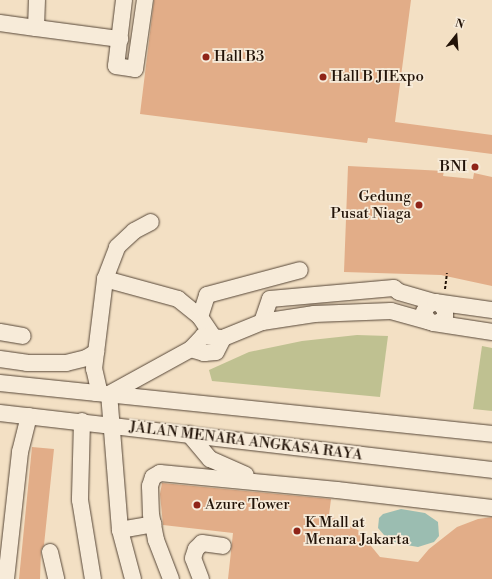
<!DOCTYPE html>
<style>
body{margin:0}
#map{position:relative;width:492px;height:579px;overflow:hidden;background:#f3e0c4;font-family:"Libre Bodoni",serif}
div>[style]{position:absolute}
.green>*{inset:0;background:#bfc191}
.water>*{inset:0;background:#9bbdb1}
.building>*{inset:0;background:#e2ad88}
.path>*{height:2px;margin-top:-1px;transform-origin:0;background:repeating-linear-gradient(90deg,#221308 0 3px,transparent 0 5px)}
.roads{filter:drop-shadow(0 0 1px #564637) drop-shadow(0 0 1px #564637)}
.minor>*{height:16px;margin:-8px;padding:0 8px;transform-origin:8px;border-radius:8px;background:#f7ebd9}
.dots>*{width:11px;height:11px;translate:-50% -50%;box-sizing:border-box;border:2px solid #f7ebd9;border-radius:50%}
span{translate:-50% -50%;white-space:nowrap;text-align:center;line-height:1.15;-webkit-text-stroke:3.5px #f7ebd9;paint-order:stroke}
.poi-label{font-size:15px;color:#221308}
.left{translate:0 -50%;text-align:left}
.right{translate:-100% -50%;text-align:right}
.street-label{font-size:15px;color:#221308}
.north{position:absolute;left:436px;top:16px;width:40px;height:40px;-webkit-text-stroke:3px #f7ebd9;paint-order:stroke;rotate:17deg;font-size:11px;font-weight:700;line-height:16px;text-align:center;color:#221308}
.north::after{content:'';display:block;margin:auto;width:14px;height:18px;background:#221308;clip-path:polygon(50% 0,100% 100%,50% 72%,0 100%)}
</style>
<div id="map">
<div class="green">
<i style="clip-path:polygon(357px 335px,388px 336px,380px 397px,212px 381px,209px 370px,249px 352px,302px 341px)"></i>
<i style="clip-path:polygon(482px 346px,492px 348px,492px 411px,473px 409px)"></i>
</div>
<div class="water">
<i style="clip-path:polygon(401px 509px,425px 513px,438px 522px,439px 536px,434px 542px,418px 547px,395px 543px,384px 535px,378px 528px,379px 518px,383px 514px)"></i>
</div>
<div class="building">
<i style="clip-path:polygon(154px 0,411px 0,395px 122px,492px 135px,492px 154px,368px 138px,367px 143px,140px 114px)"></i>
<i style="clip-path:polygon(348px 166px,444px 171px,443px 176px,473px 179px,474px 173px,492px 177px,492px 286px,441px 275px,344px 272px)"></i>
<i style="clip-path:polygon(32px 447px,54px 449px,44px 545px,41px 550px,40px 579px,19px 579px)"></i>
<i style="clip-path:polygon(162px 483px,331px 499px,329px 515px,358px 530px,380px 557px,418px 562px,429px 549px,457px 527px,478px 519px,492px 517px,492px 579px,228px 579px,233px 533px,163px 525px,160px 494px)"></i>
</div>
<div class="path">
<i style="left:445px;top:289px;width:16px;rotate:-83deg"></i>
</div>
<div class="roads">
<div class="minor">
<i style="left:124px;top:0;width:66px;rotate:96.9deg"></i>
<i style="left:116px;top:66px;width:19px;rotate:9deg"></i>
<i style="left:135px;top:69px;width:70px;rotate:-81.8deg"></i>
<i style="left:0;top:23px;width:36px;rotate:8deg"></i>
<i style="left:36px;top:28px;width:28px;rotate:-88deg"></i>
<i style="left:36px;top:28px;width:85px;rotate:7.5deg"></i>
<i style="left:105px;top:279px;width:76px;rotate:15.3deg"></i>
<i style="left:178px;top:299px;width:28px;rotate:39deg"></i>
<i style="left:200px;top:317px;width:22px;rotate:56deg"></i>
<i style="left:200px;top:317px;width:23px;rotate:-72deg"></i>
<i style="left:207px;top:295px;width:96px;rotate:-15deg"></i>
<i style="left:262px;top:322px;width:24px;rotate:-71deg"></i>
<i style="left:270px;top:299px;width:124px;rotate:-5.1deg"></i>
<i style="left:394px;top:288px;width:6px;rotate:39deg"></i>
<i style="left:399px;top:292px;width:37px;rotate:16deg"></i>
<i style="left:435px;top:302px;width:5px;rotate:22deg"></i>
<i style="left:440px;top:304px;width:8px;rotate:50deg"></i>
<i style="left:445px;top:310px;width:7px;rotate:90deg"></i>
<i style="left:445px;top:317px;width:7px;rotate:135deg"></i>
<i style="left:440px;top:322px;width:6px;rotate:171deg"></i>
<i style="left:434px;top:323px;width:6px;rotate:-162deg"></i>
<i style="left:428px;top:321px;width:10px;rotate:-114deg"></i>
<i style="left:424px;top:312px;width:7px;rotate:-63deg"></i>
<i style="left:427px;top:306px;width:9px;rotate:-27deg"></i>
<i style="left:435px;top:302px;width:58px;rotate:8deg"></i>
<i style="left:0;top:332px;width:23px;rotate:10deg"></i>
<i style="left:191px;top:349px;width:14px;rotate:17deg"></i>
<i style="left:204px;top:353px;width:12px;rotate:-5deg"></i>
<i style="left:216px;top:352px;width:16px;rotate:-63deg"></i>
<i style="left:223px;top:338px;width:42px;rotate:-22.3deg"></i>
<i style="left:262px;top:322px;width:53px;rotate:-8.7deg"></i>
<i style="left:314px;top:314px;width:77px;rotate:-2.2deg"></i>
<i style="left:391px;top:311px;width:45px;rotate:15.6deg"></i>
<i style="left:434px;top:323px;width:59px;rotate:8.8deg"></i>
<i style="left:0;top:359px;width:27px;rotate:8deg"></i>
<i style="left:27px;top:363px;width:39px"></i>
<i style="left:66px;top:363px;width:21px;rotate:-14deg"></i>
<i style="left:86px;top:358px;width:12px;rotate:-31deg"></i>
<i style="left:0;top:383px;width:495px;rotate:5.9deg"></i>
<i style="left:96px;top:393px;width:4px;rotate:-45deg"></i>
<i style="left:99px;top:390px;width:22px;rotate:-103deg"></i>
<i style="left:94px;top:369px;width:91px;rotate:-83deg"></i>
<i style="left:105px;top:279px;width:34px;rotate:-69deg"></i>
<i style="left:117px;top:247px;width:23px;rotate:-43deg"></i>
<i style="left:134px;top:231px;width:19px;rotate:-28deg"></i>
<i style="left:0;top:413px;width:495px;rotate:6.6deg"></i>
<i style="left:82px;top:421px;width:79px;rotate:91.5deg"></i>
<i style="left:80px;top:500px;width:80px;rotate:80.7deg"></i>
<i style="left:189px;top:434px;width:33px;rotate:50deg"></i>
<i style="left:210px;top:459px;width:39px;rotate:24deg"></i>
<i style="left:120px;top:530px;width:34px;rotate:-10deg"></i>
<i style="left:50px;top:552px;width:28px;rotate:77deg"></i>
<i style="left:6px;top:579px;width:128px;rotate:-83.7deg"></i>
<i style="left:20px;top:452px;width:37px;rotate:-76deg"></i>
<i style="left:133px;top:579px;width:51px;rotate:-104.9deg"></i>
<i style="left:120px;top:530px;width:136px;rotate:-94.6deg"></i>
<i style="left:109px;top:394px;width:94px;rotate:-28.8deg"></i>
<i style="left:191px;top:349px;width:18px;rotate:-47deg"></i>
<i style="left:203px;top:336px;width:20px;rotate:6deg"></i>
<i style="left:171px;top:579px;width:42px;rotate:-111deg"></i>
<i style="left:156px;top:540px;width:25px;rotate:-101deg"></i>
<i style="left:151px;top:515px;width:29px;rotate:-92deg"></i>
<i style="left:150px;top:486px;width:9px;rotate:-72deg"></i>
<i style="left:153px;top:477px;width:8px;rotate:-30deg"></i>
<i style="left:160px;top:473px;width:178px;rotate:5.5deg"></i>
<i style="left:337px;top:490px;width:156px;rotate:6.6deg"></i>
<i style="left:201px;top:579px;width:22px;rotate:-111deg"></i>
<i style="left:193px;top:558px;width:9px;rotate:-72deg"></i>
<i style="left:196px;top:549px;width:8px;rotate:-45deg"></i>
<i style="left:202px;top:543px;width:21px;rotate:8deg"></i>
</div>
</div>
<div class="dots">
<i style="left:206px;top:57px;background:#8f2418"></i>
<i style="left:323px;top:77px;background:#8f2418"></i>
<i style="left:475px;top:167px;background:#8f2418"></i>
<i style="left:419px;top:205px;background:#8f2418"></i>
<i style="left:197px;top:505px;background:#8f2418"></i>
<i style="left:297px;top:531px;background:#8f2418"></i>
</div>
<div class="poi-label">
<span class="left" style="left:214px;top:57px">Hall B3</span>
<span class="left" style="left:331px;top:77px">Hall B JIExpo</span>
<span class="right" style="left:467px;top:167px">BNI</span>
<span class="right" style="left:411px;top:205px">Gedung<br>Pusat Niaga</span>
<span class="left" style="left:205px;top:505px">Azure Tower</span>
<span class="left" style="left:305px;top:531px">K Mall at<br>Menara Jakarta</span>
</div>
<div class="street-label">
<span style="left:246px;top:441px;rotate:7deg">JALAN MENARA ANGKASA RAYA</span>
</div>
<div class="north">N</div>
</div>
